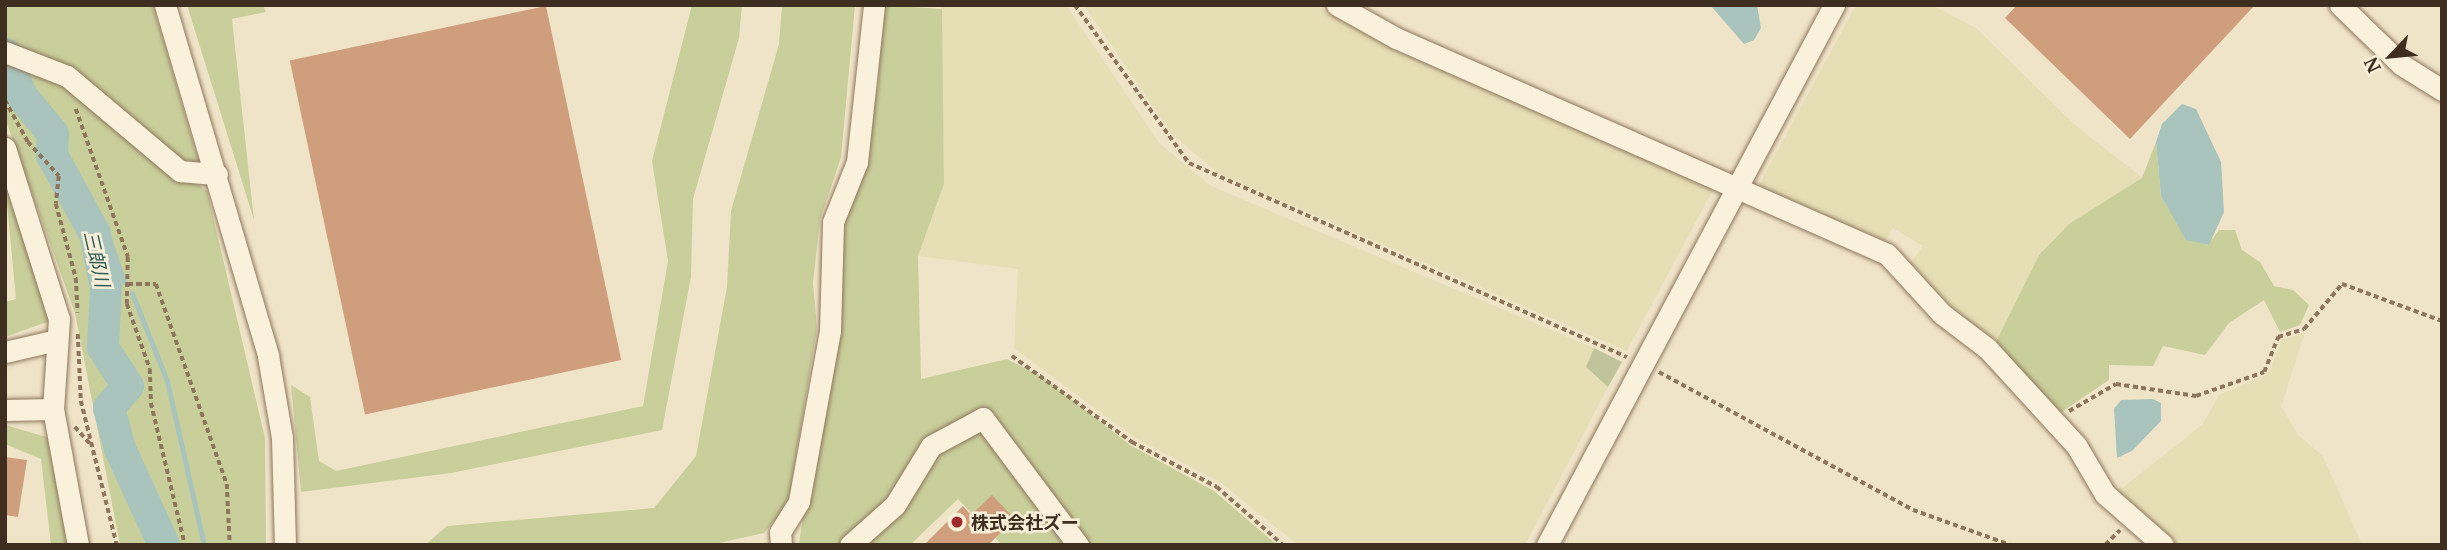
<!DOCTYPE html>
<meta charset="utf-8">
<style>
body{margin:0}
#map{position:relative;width:2447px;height:550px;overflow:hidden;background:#f0e4c8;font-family:"PT Serif","Noto Sans JP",serif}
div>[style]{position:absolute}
.farmland>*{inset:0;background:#e6deb5}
.green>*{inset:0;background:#c9cf9b}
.cemetery>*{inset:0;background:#bfc49a}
.water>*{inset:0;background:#a9c4bc}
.stream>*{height:5px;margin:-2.5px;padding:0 2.5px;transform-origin:2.5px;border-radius:2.5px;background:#a9c4bc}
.river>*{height:32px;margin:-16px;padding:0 16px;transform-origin:16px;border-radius:16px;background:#a9c4bc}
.building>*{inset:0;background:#cf9f7d;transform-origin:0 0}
.path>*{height:3.5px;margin-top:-1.75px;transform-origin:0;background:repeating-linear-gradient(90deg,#8d765c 0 5px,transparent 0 8.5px)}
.roads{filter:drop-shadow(0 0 2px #8d765c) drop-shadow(0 0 2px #8d765c)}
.minor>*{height:21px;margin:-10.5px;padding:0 10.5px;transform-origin:10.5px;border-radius:10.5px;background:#faf1dc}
.dots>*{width:19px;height:19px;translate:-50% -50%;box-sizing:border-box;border:4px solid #f7eed8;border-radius:50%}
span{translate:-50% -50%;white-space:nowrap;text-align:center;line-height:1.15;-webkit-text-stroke:5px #f7eed8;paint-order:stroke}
.poi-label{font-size:18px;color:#3d2e20;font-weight:700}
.left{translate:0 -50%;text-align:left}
.water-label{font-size:19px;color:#2f5d5a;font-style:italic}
.frame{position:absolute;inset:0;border:7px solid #3d2e20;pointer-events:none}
.north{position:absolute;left:2356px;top:21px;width:70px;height:70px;-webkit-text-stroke:5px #f7eed8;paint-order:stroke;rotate:244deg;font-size:19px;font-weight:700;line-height:28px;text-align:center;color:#3d2e20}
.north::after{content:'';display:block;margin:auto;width:24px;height:32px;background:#3d2e20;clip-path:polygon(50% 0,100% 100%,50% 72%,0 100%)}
</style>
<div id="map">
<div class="farmland">
<i style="clip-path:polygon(941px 5px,1066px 5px,1159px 143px,1211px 186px,1594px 348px,1586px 367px,1608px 387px,1525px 545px,1298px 545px,1220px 482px,1135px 438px,1014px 348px,1018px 269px,918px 256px,944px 184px)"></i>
<i style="clip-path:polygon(1084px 5px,1317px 5px,1360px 30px,1715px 186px,1627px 351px,1218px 173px,1171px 133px)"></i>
<i style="clip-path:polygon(1856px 5px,1932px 5px,1976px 28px,2076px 126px,2143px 178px,2069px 224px,2039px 255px,1994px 346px,1947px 309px,1908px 266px,1923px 246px,1893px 228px,1883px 246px,1757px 189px)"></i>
<i style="clip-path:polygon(2305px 333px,2281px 406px,2298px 435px,2323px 456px,2362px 545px,2176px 545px,2116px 493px,2203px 424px,2219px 395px,2268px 374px,2282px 340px)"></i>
</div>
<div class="green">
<i style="clip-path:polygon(5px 5px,153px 5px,200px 166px,192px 170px,104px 103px,5px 47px)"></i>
<i style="clip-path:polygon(187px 5px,263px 5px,266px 12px,232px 19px,254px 220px)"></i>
<i style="clip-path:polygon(692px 5px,742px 5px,739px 38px,693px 199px,691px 277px,662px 430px,451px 473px,301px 492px,291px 385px,310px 397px,319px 461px,336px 471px,643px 406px,668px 261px,652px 161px)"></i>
<i style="clip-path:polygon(782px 5px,855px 5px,841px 157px,820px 220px,813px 283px,817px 328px,788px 504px,764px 533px,710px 545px,425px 545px,447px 526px,654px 508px,696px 456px,727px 287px,731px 211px,779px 44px)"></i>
<i style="clip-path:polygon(883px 5px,942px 9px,944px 184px,918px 256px,921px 379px,1007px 359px,1044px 378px,1130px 445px,1214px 491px,1277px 545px,1002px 545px,958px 499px,910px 545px,799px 545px,842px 226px,864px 165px,878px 86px)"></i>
<i style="clip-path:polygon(5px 58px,40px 69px,207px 191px,265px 438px,266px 545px,120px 545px,75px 313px,5px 118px)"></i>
<i style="clip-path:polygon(2156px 142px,2161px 196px,2186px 239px,2208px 245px,2219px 230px,2235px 230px,2242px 250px,2260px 262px,2274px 286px,2293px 290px,2309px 305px,2300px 325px,2280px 332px,2264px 300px,2229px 323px,2205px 355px,2163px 346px,2153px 366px,2109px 365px,2109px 380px,2057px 415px,1994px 346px,2039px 255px,2069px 224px,2142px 178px)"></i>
<i style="clip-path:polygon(5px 183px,50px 321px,5px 337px,5px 302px,16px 299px)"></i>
<i style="clip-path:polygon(5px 425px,50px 438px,71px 545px,51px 545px,41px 459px,5px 444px)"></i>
</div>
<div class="cemetery">
<i style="clip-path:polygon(1594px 348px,1622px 362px,1608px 387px,1586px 367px)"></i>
</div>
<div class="water">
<i style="clip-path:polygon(1710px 5px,1757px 5px,1761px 28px,1754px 40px,1744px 44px)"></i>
<i style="clip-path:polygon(2182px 104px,2196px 109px,2221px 162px,2224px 212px,2209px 245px,2186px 240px,2161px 196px,2156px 142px,2162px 124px)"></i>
<i style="clip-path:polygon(2153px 399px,2161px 403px,2161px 421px,2132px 451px,2117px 458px,2114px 409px,2121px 400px)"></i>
</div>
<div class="stream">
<i style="left:73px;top:189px;width:53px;rotate:51.2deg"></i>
<i style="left:106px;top:230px;width:55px;rotate:70.9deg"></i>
<i style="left:132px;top:293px;width:95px;rotate:68.3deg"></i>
<i style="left:167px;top:381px;width:168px;rotate:77.3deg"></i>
</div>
<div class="river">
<i style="left:5px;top:54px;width:44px;rotate:68.7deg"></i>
<i style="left:21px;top:95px;width:50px;rotate:50.6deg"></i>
<i style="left:53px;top:134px;width:21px;rotate:93deg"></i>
<i style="left:52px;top:155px;width:90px;rotate:61.4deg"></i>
<i style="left:95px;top:234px;width:55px;rotate:78.5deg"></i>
<i style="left:106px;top:288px;width:60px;rotate:92.9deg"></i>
<i style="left:103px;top:348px;width:45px;rotate:56.7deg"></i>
<i style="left:128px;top:386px;width:29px;rotate:131deg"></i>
<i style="left:109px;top:408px;width:42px;rotate:75deg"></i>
<i style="left:120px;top:449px;width:106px;rotate:65.4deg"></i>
</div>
<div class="building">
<i style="clip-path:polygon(2017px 5px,2255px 5px,2130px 139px,2005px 18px)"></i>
<i style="left:546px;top:6px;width:362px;height:262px;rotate:78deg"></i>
<i style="clip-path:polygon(5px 457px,27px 460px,18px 517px,5px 515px)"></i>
<i style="clip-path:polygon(992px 495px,1015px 519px,988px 545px,924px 545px,963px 506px,971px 515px)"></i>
</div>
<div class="path">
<i style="left:1075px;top:5px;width:195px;rotate:54.2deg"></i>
<i style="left:1189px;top:163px;width:479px;rotate:23.9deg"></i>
<i style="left:5px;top:100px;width:48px;rotate:61.3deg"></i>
<i style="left:28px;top:142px;width:46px;rotate:47.6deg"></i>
<i style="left:59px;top:176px;width:28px;rotate:96deg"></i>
<i style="left:56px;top:204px;width:77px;rotate:74.9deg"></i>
<i style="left:76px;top:278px;width:35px;rotate:87deg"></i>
<i style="left:76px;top:109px;width:157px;rotate:70.6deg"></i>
<i style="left:128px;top:257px;width:47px;rotate:91.2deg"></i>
<i style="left:127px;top:304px;width:69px;rotate:70.5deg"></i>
<i style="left:150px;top:369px;width:34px;rotate:88deg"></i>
<i style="left:151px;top:403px;width:146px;rotate:76.5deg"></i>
<i style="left:128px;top:284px;width:28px"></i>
<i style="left:156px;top:284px;width:212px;rotate:70.5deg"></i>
<i style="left:227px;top:484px;width:61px;rotate:87.2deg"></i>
<i style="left:78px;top:334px;width:67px;rotate:87.4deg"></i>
<i style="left:81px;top:401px;width:148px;rotate:76deg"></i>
<i style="left:1012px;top:356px;width:148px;rotate:35.6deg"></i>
<i style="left:1132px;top:442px;width:96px;rotate:27.9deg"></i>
<i style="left:1217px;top:487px;width:88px;rotate:41.3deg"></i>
<i style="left:1659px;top:372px;width:289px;rotate:28.5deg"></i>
<i style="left:1913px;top:510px;width:104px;rotate:19.7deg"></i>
<i style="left:2069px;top:411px;width:54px;rotate:-29.9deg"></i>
<i style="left:2116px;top:384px;width:81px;rotate:8.5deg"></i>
<i style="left:2196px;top:396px;width:72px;rotate:-19.4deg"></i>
<i style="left:2264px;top:372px;width:38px;rotate:-68deg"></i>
<i style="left:2278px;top:337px;width:27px;rotate:-17deg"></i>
<i style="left:2304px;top:329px;width:59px;rotate:-49.8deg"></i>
<i style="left:2342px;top:284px;width:107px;rotate:20.3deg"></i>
<i style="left:75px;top:427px;width:24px;rotate:48deg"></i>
<i style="left:2105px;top:545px;width:21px;rotate:-45deg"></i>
</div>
<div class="roads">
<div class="minor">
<i style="left:165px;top:5px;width:366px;rotate:73.6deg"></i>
<i style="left:268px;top:356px;width:83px;rotate:80.3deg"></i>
<i style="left:282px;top:438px;width:107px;rotate:88.4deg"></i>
<i style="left:1337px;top:5px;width:68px;rotate:29.2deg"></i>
<i style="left:1396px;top:38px;width:536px;rotate:23.75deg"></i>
<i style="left:1887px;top:254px;width:81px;rotate:47.5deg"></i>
<i style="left:1942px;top:314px;width:56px;rotate:37.1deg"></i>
<i style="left:1987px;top:348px;width:132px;rotate:47.5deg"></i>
<i style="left:2076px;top:445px;width:57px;rotate:59.4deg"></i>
<i style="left:2105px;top:494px;width:77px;rotate:41.3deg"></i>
<i style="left:2340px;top:5px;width:86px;rotate:44.1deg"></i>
<i style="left:2402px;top:65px;width:47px;rotate:32deg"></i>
<i style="left:5px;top:52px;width:66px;rotate:21.2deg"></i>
<i style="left:67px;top:76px;width:148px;rotate:40.1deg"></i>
<i style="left:180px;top:171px;width:37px;rotate:5deg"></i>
<i style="left:5px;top:148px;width:179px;rotate:72.5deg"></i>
<i style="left:59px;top:319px;width:90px;rotate:93.8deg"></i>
<i style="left:53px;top:409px;width:138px;rotate:79.6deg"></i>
<i style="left:5px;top:352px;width:53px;rotate:-13deg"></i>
<i style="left:5px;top:410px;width:48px;rotate:-1.2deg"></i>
<i style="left:781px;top:545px;width:13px;rotate:-94deg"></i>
<i style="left:780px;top:532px;width:36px;rotate:-58deg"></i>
<i style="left:799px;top:501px;width:173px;rotate:-79.7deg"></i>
<i style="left:830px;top:331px;width:109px;rotate:-88.4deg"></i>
<i style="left:833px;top:222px;width:65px;rotate:-68.2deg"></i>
<i style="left:857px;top:162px;width:158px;rotate:-83.8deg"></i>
<i style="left:850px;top:545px;width:60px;rotate:-41.6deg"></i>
<i style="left:895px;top:505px;width:69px;rotate:-58.6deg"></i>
<i style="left:931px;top:446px;width:59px;rotate:-28.3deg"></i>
<i style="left:983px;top:418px;width:159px;rotate:53.2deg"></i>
<i style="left:1547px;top:545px;width:612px;rotate:-62.01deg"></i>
</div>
</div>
<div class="dots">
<i style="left:957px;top:522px;background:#9e2a2b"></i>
</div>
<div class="poi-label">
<span class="left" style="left:971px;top:522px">株式会社ズー</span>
</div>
<div class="water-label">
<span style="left:97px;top:259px;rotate:77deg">三郎川</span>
</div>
<div class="frame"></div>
<div class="north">N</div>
</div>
